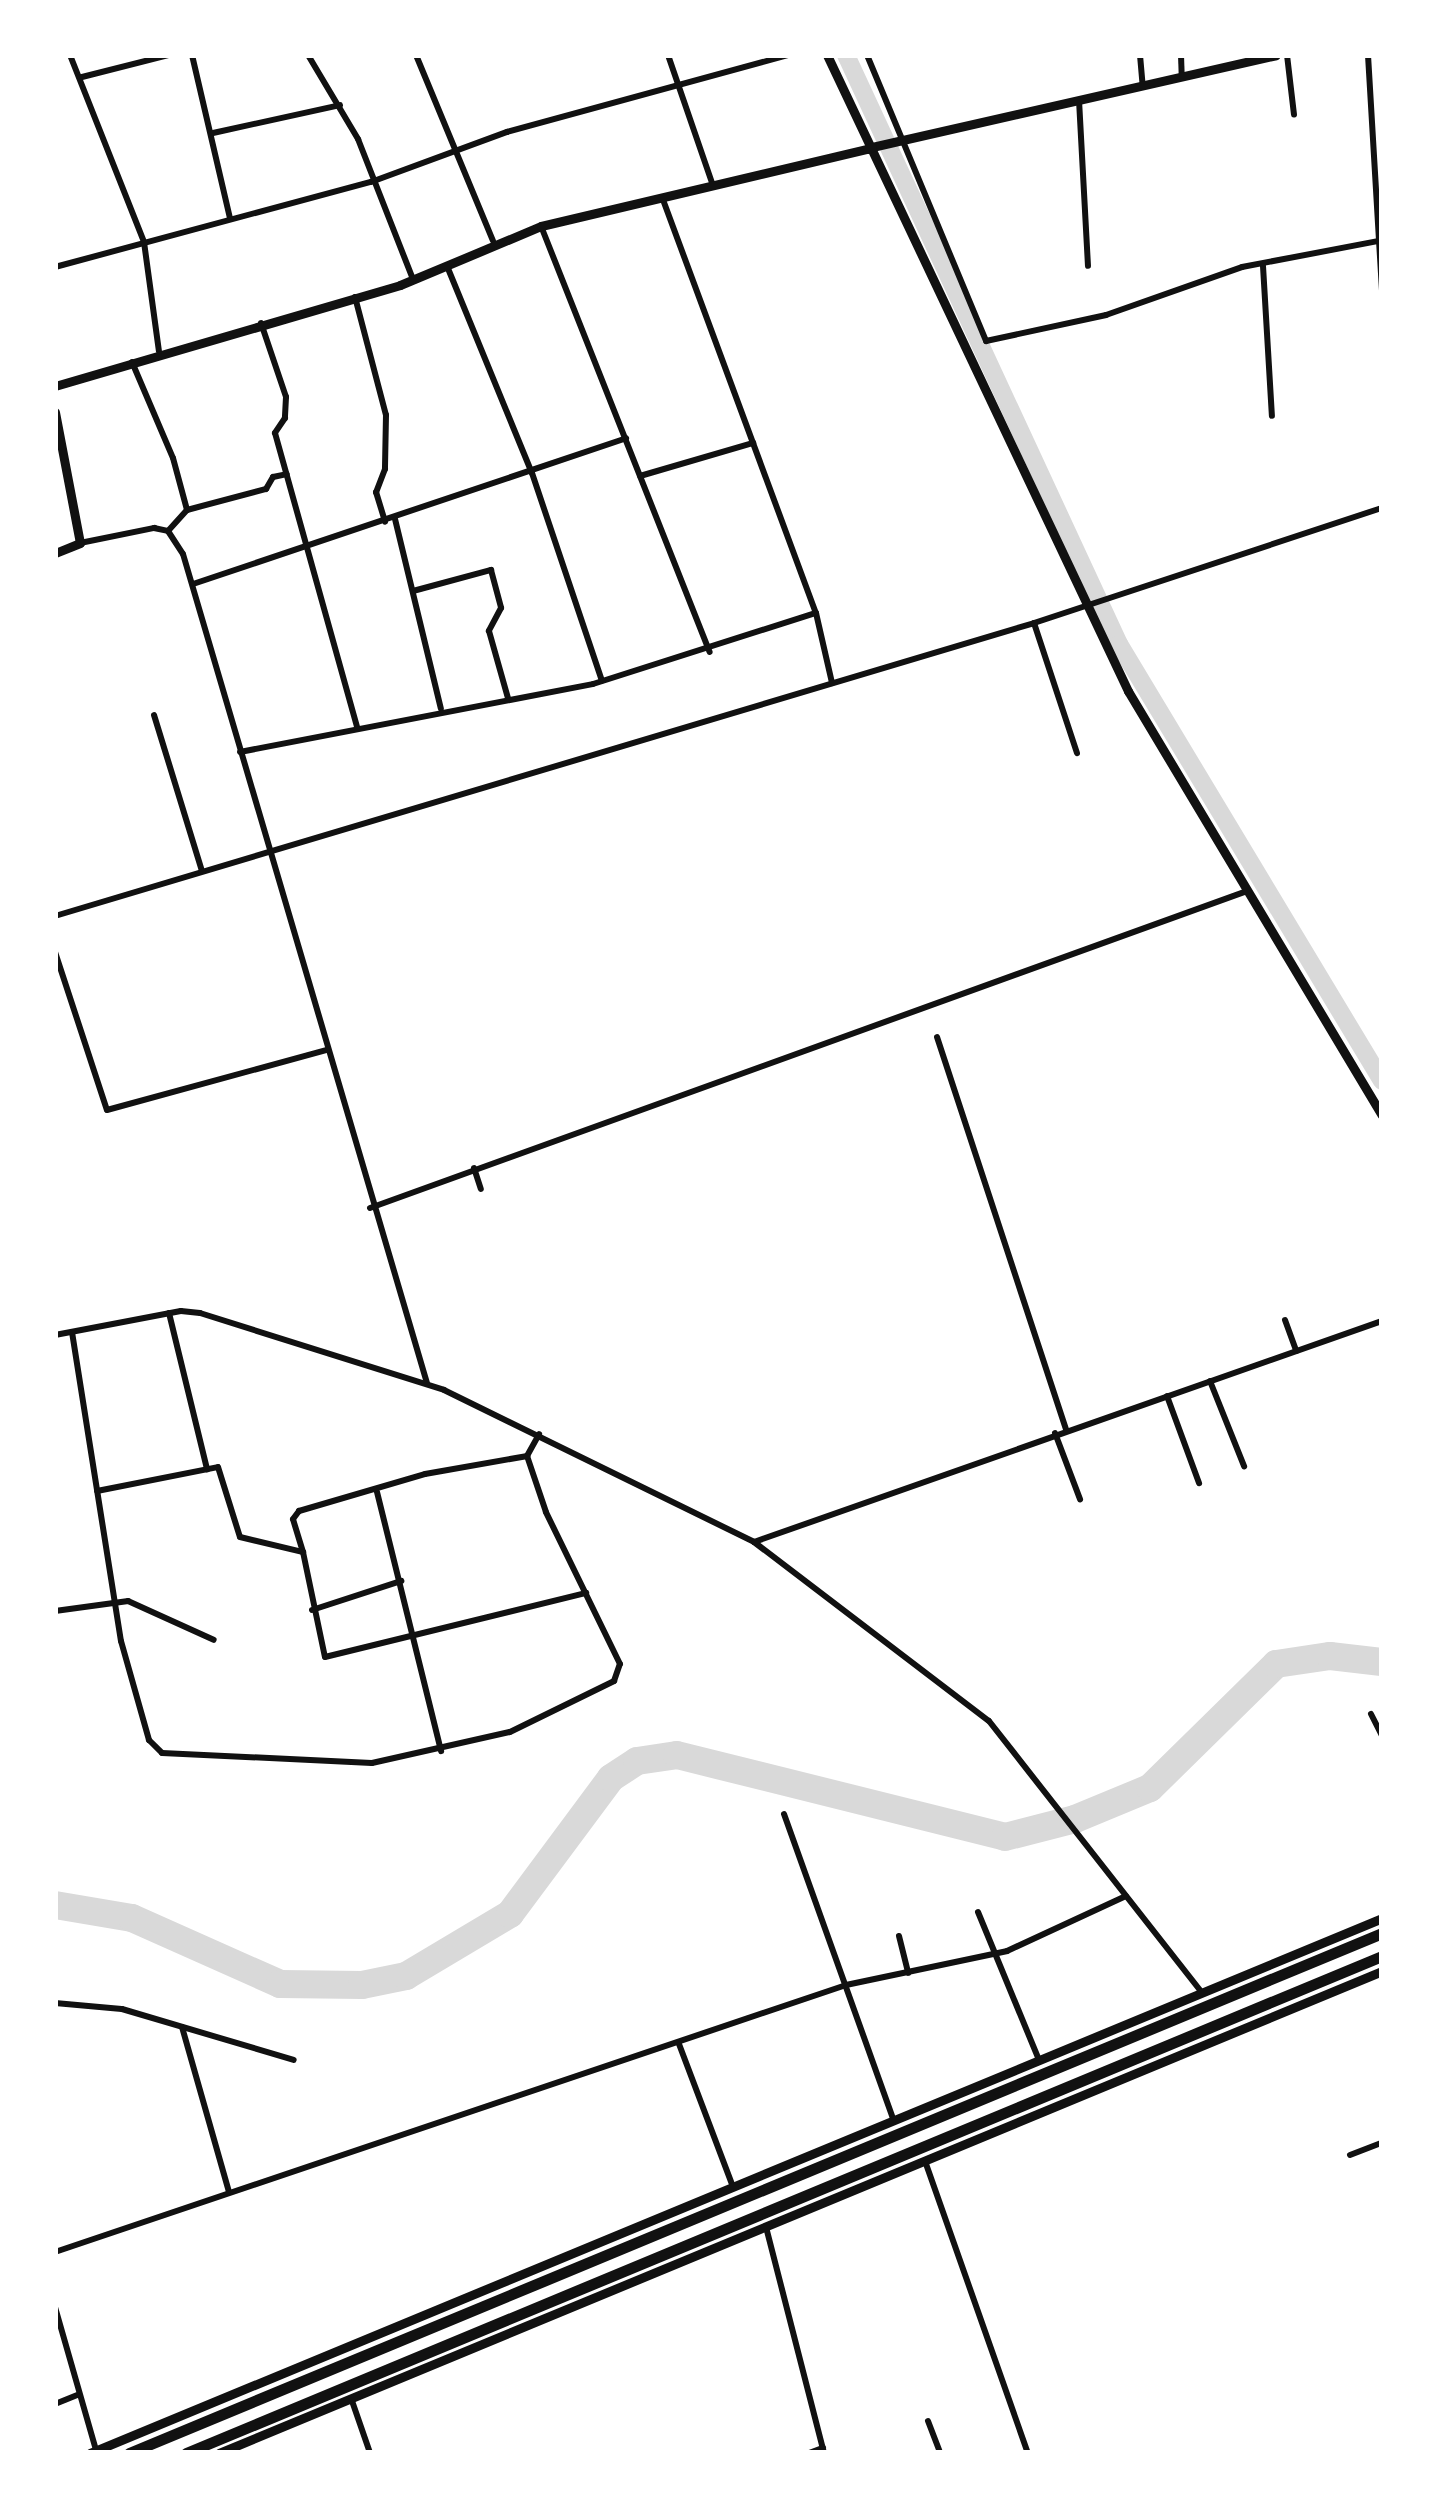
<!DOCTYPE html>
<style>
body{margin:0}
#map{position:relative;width:1437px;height:2508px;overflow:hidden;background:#fff;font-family:Merriweather,serif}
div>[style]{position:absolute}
.canal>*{height:18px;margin:-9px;padding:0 9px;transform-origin:9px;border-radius:9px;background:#d9d9d9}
.river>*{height:28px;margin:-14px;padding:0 14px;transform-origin:14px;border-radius:14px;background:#d9d9d9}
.minor>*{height:6px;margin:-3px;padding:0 3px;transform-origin:3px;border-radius:3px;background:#111}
.tertiary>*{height:9px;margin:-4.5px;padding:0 4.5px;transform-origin:4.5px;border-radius:4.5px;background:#111}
.secondary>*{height:9px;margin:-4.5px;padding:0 4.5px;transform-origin:4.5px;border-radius:4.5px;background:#111}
.trunk>*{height:11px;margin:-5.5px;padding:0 5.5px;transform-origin:5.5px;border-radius:5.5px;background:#111}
span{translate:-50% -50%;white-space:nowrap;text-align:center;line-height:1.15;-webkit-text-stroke:9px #fff;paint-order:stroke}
.frame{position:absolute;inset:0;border:58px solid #fff;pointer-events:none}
</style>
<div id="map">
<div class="canal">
<i style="left:846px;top:55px;width:649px;rotate:65.13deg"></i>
<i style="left:1119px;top:644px;width:510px;rotate:58.96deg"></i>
</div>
<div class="river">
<i style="left:55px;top:1905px;width:78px;rotate:9.6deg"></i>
<i style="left:132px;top:1918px;width:162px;rotate:24deg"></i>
<i style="left:280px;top:1984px;width:82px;rotate:0.7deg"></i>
<i style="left:362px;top:1985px;width:45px;rotate:-11.6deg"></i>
<i style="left:406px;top:1976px;width:121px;rotate:-30.8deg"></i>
<i style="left:510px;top:1914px;width:169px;rotate:-53.4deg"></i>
<i style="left:611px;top:1778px;width:31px;rotate:-33deg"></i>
<i style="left:637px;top:1761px;width:40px;rotate:-8.5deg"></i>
<i style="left:677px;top:1755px;width:338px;rotate:14deg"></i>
<i style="left:1005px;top:1837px;width:72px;rotate:-14.4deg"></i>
<i style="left:1075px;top:1819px;width:81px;rotate:-22.5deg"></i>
<i style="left:1150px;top:1788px;width:177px;rotate:-44.5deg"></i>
<i style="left:1276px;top:1664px;width:55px;rotate:-8.4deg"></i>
<i style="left:1330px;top:1656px;width:52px;rotate:6.6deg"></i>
</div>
<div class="minor">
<i style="left:70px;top:55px;width:201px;rotate:68.4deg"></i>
<i style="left:144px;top:242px;width:110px;rotate:82.2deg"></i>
<i style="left:192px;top:55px;width:167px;rotate:76.9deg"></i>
<i style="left:308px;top:55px;width:98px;rotate:59.2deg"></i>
<i style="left:358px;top:139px;width:150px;rotate:68.6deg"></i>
<i style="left:416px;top:55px;width:201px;rotate:67.5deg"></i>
<i style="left:668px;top:55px;width:135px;rotate:71deg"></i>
<i style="left:867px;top:55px;width:310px;rotate:67.4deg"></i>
<i style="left:986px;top:341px;width:123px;rotate:-12.2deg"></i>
<i style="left:1106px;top:315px;width:144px;rotate:-19.4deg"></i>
<i style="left:1242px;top:267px;width:138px;rotate:-10.8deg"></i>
<i style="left:1140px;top:55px;width:32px;rotate:85deg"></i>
<i style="left:1181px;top:55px;width:23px;rotate:88deg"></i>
<i style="left:1287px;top:55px;width:60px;rotate:83.3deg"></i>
<i style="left:1368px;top:55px;width:239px;rotate:86.6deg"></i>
<i style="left:82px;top:77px;width:90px;rotate:-14.2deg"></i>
<i style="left:1079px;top:100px;width:166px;rotate:86.9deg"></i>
<i style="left:213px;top:133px;width:130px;rotate:-12.4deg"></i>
<i style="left:662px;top:197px;width:444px;rotate:69.7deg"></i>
<i style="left:816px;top:613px;width:72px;rotate:77.1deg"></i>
<i style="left:541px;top:226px;width:458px;rotate:68.4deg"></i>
<i style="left:447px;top:266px;width:224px;rotate:67.7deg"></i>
<i style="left:532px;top:473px;width:219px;rotate:71.4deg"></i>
<i style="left:1263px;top:266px;width:150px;rotate:86.6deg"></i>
<i style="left:55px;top:267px;width:327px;rotate:-15.1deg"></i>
<i style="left:371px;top:182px;width:145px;rotate:-20.2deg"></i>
<i style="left:507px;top:132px;width:291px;rotate:-15.3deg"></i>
<i style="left:355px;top:297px;width:122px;rotate:75.3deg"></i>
<i style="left:386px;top:415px;width:54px;rotate:91.1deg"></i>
<i style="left:385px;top:469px;width:25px;rotate:111deg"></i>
<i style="left:376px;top:492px;width:31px;rotate:73deg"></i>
<i style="left:261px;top:323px;width:78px;rotate:71.3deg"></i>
<i style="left:286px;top:397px;width:21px;rotate:93deg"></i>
<i style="left:285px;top:418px;width:18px;rotate:124deg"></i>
<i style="left:275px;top:433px;width:305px;rotate:74.4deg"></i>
<i style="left:132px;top:362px;width:104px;rotate:66.9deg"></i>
<i style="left:173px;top:458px;width:54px;rotate:74.9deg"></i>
<i style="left:640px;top:476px;width:118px;rotate:-16.3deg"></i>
<i style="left:395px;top:519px;width:195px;rotate:76.4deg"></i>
<i style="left:168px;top:531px;width:28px;rotate:-48deg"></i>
<i style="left:187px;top:510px;width:82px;rotate:-14.9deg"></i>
<i style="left:266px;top:489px;width:14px;rotate:-60deg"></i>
<i style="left:273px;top:477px;width:14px;rotate:-12deg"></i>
<i style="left:80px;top:543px;width:76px;rotate:-11.5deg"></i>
<i style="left:154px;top:528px;width:14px;rotate:12deg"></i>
<i style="left:168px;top:531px;width:27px;rotate:57deg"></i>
<i style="left:183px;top:554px;width:864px;rotate:73.6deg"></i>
<i style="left:193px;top:584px;width:457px;rotate:-18.6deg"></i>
<i style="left:413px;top:591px;width:81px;rotate:-15.1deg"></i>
<i style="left:491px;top:570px;width:39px;rotate:75deg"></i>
<i style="left:501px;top:608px;width:26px;rotate:118deg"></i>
<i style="left:489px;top:631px;width:70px;rotate:74.2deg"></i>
<i style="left:1034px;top:623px;width:137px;rotate:71.7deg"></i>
<i style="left:154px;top:715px;width:163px;rotate:72.9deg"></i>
<i style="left:240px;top:752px;width:359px;rotate:-10.9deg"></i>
<i style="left:593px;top:684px;width:234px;rotate:-17.7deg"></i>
<i style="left:55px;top:916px;width:1022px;rotate:-16.66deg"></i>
<i style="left:1034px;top:623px;width:367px;rotate:-18.3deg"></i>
<i style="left:55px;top:952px;width:166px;rotate:71.8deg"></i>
<i style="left:107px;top:1110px;width:228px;rotate:-15.3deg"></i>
<i style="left:937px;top:1037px;width:414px;rotate:71.8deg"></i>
<i style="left:474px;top:1168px;width:22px;rotate:72deg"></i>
<i style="left:370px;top:1208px;width:933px;rotate:-19.87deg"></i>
<i style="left:169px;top:1313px;width:161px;rotate:76.3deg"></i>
<i style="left:1285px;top:1320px;width:33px;rotate:70deg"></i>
<i style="left:72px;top:1332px;width:313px;rotate:81deg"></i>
<i style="left:121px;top:1641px;width:103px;rotate:74.2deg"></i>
<i style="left:149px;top:1740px;width:18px;rotate:45deg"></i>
<i style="left:162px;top:1753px;width:210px;rotate:2.7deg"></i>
<i style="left:372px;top:1763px;width:141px;rotate:-12.7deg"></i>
<i style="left:510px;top:1732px;width:116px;rotate:-26.1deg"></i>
<i style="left:614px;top:1681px;width:18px;rotate:-71deg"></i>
<i style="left:620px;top:1664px;width:169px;rotate:-116deg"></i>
<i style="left:546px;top:1512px;width:59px;rotate:-108.7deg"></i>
<i style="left:527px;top:1456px;width:25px;rotate:-61deg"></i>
<i style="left:55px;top:1335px;width:128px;rotate:-10.8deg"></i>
<i style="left:181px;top:1311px;width:19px;rotate:6deg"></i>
<i style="left:200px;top:1313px;width:256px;rotate:17.5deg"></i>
<i style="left:444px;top:1390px;width:345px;rotate:26.1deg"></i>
<i style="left:754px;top:1542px;width:295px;rotate:37.3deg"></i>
<i style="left:989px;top:1721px;width:345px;rotate:51.9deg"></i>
<i style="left:1210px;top:1381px;width:92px;rotate:68.2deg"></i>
<i style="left:1167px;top:1396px;width:93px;rotate:69.8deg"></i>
<i style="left:1055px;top:1433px;width:71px;rotate:69.3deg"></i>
<i style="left:97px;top:1491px;width:123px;rotate:-11.2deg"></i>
<i style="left:218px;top:1467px;width:73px;rotate:72.6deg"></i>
<i style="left:240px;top:1537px;width:65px;rotate:13.4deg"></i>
<i style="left:303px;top:1552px;width:107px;rotate:78.2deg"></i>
<i style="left:325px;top:1657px;width:269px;rotate:-13.8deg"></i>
<i style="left:377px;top:1492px;width:267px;rotate:76.1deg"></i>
<i style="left:754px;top:1542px;width:666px;rotate:-19.39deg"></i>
<i style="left:303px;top:1552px;width:34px;rotate:-107deg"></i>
<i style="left:293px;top:1519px;width:10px;rotate:-53deg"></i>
<i style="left:299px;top:1511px;width:131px;rotate:-16.4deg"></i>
<i style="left:425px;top:1474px;width:104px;rotate:-10deg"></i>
<i style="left:312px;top:1610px;width:94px;rotate:-18deg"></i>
<i style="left:55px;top:1611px;width:74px;rotate:-7.8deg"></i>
<i style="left:128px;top:1601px;width:94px;rotate:24.4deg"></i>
<i style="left:1371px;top:1714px;width:25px;rotate:63deg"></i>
<i style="left:784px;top:1814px;width:326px;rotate:70.3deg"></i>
<i style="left:978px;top:1912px;width:160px;rotate:67.6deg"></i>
<i style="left:899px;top:1936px;width:38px;rotate:76deg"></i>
<i style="left:55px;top:2003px;width:67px;rotate:5.1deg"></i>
<i style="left:122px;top:2009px;width:179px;rotate:16.5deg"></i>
<i style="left:182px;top:2027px;width:172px;rotate:74.1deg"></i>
<i style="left:679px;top:2044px;width:153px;rotate:69.3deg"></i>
<i style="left:1350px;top:2155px;width:34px;rotate:-21deg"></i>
<i style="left:925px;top:2161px;width:310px;rotate:70.6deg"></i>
<i style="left:766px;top:2227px;width:233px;rotate:75.6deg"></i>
<i style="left:55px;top:2252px;width:835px;rotate:-18.65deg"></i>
<i style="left:846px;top:1985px;width:165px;rotate:-11.9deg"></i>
<i style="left:1007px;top:1951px;width:131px;rotate:-24.8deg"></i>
<i style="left:55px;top:2307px;width:149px;rotate:74deg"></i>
<i style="left:351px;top:2398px;width:58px;rotate:70.9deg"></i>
<i style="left:55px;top:2404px;width:24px;rotate:-22deg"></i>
<i style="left:928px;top:2421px;width:34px;rotate:69deg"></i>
<i style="left:809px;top:2453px;width:15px;rotate:-20deg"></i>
</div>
<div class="tertiary">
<i style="left:827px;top:55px;width:704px;rotate:64.67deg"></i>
<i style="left:1128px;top:691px;width:494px;rotate:59.1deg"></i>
<i style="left:872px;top:147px;width:414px;rotate:-12.8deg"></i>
<i style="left:55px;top:386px;width:359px;rotate:-16.3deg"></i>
<i style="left:400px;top:285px;width:153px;rotate:-22.7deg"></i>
<i style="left:541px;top:226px;width:335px;rotate:-13.3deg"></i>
<i style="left:55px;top:412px;width:133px;rotate:79.2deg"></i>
<i style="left:80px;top:543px;width:27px;rotate:158deg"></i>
<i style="left:90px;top:2453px;width:1398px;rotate:-22.49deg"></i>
<i style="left:219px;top:2453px;width:1259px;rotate:-22.51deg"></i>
</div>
<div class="secondary">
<i style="left:867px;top:149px;width:5px;rotate:-22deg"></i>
</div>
<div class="trunk">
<i style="left:129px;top:2453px;width:1357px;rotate:-22.54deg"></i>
<i style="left:186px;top:2453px;width:1295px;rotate:-22.57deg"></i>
</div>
<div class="frame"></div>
</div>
